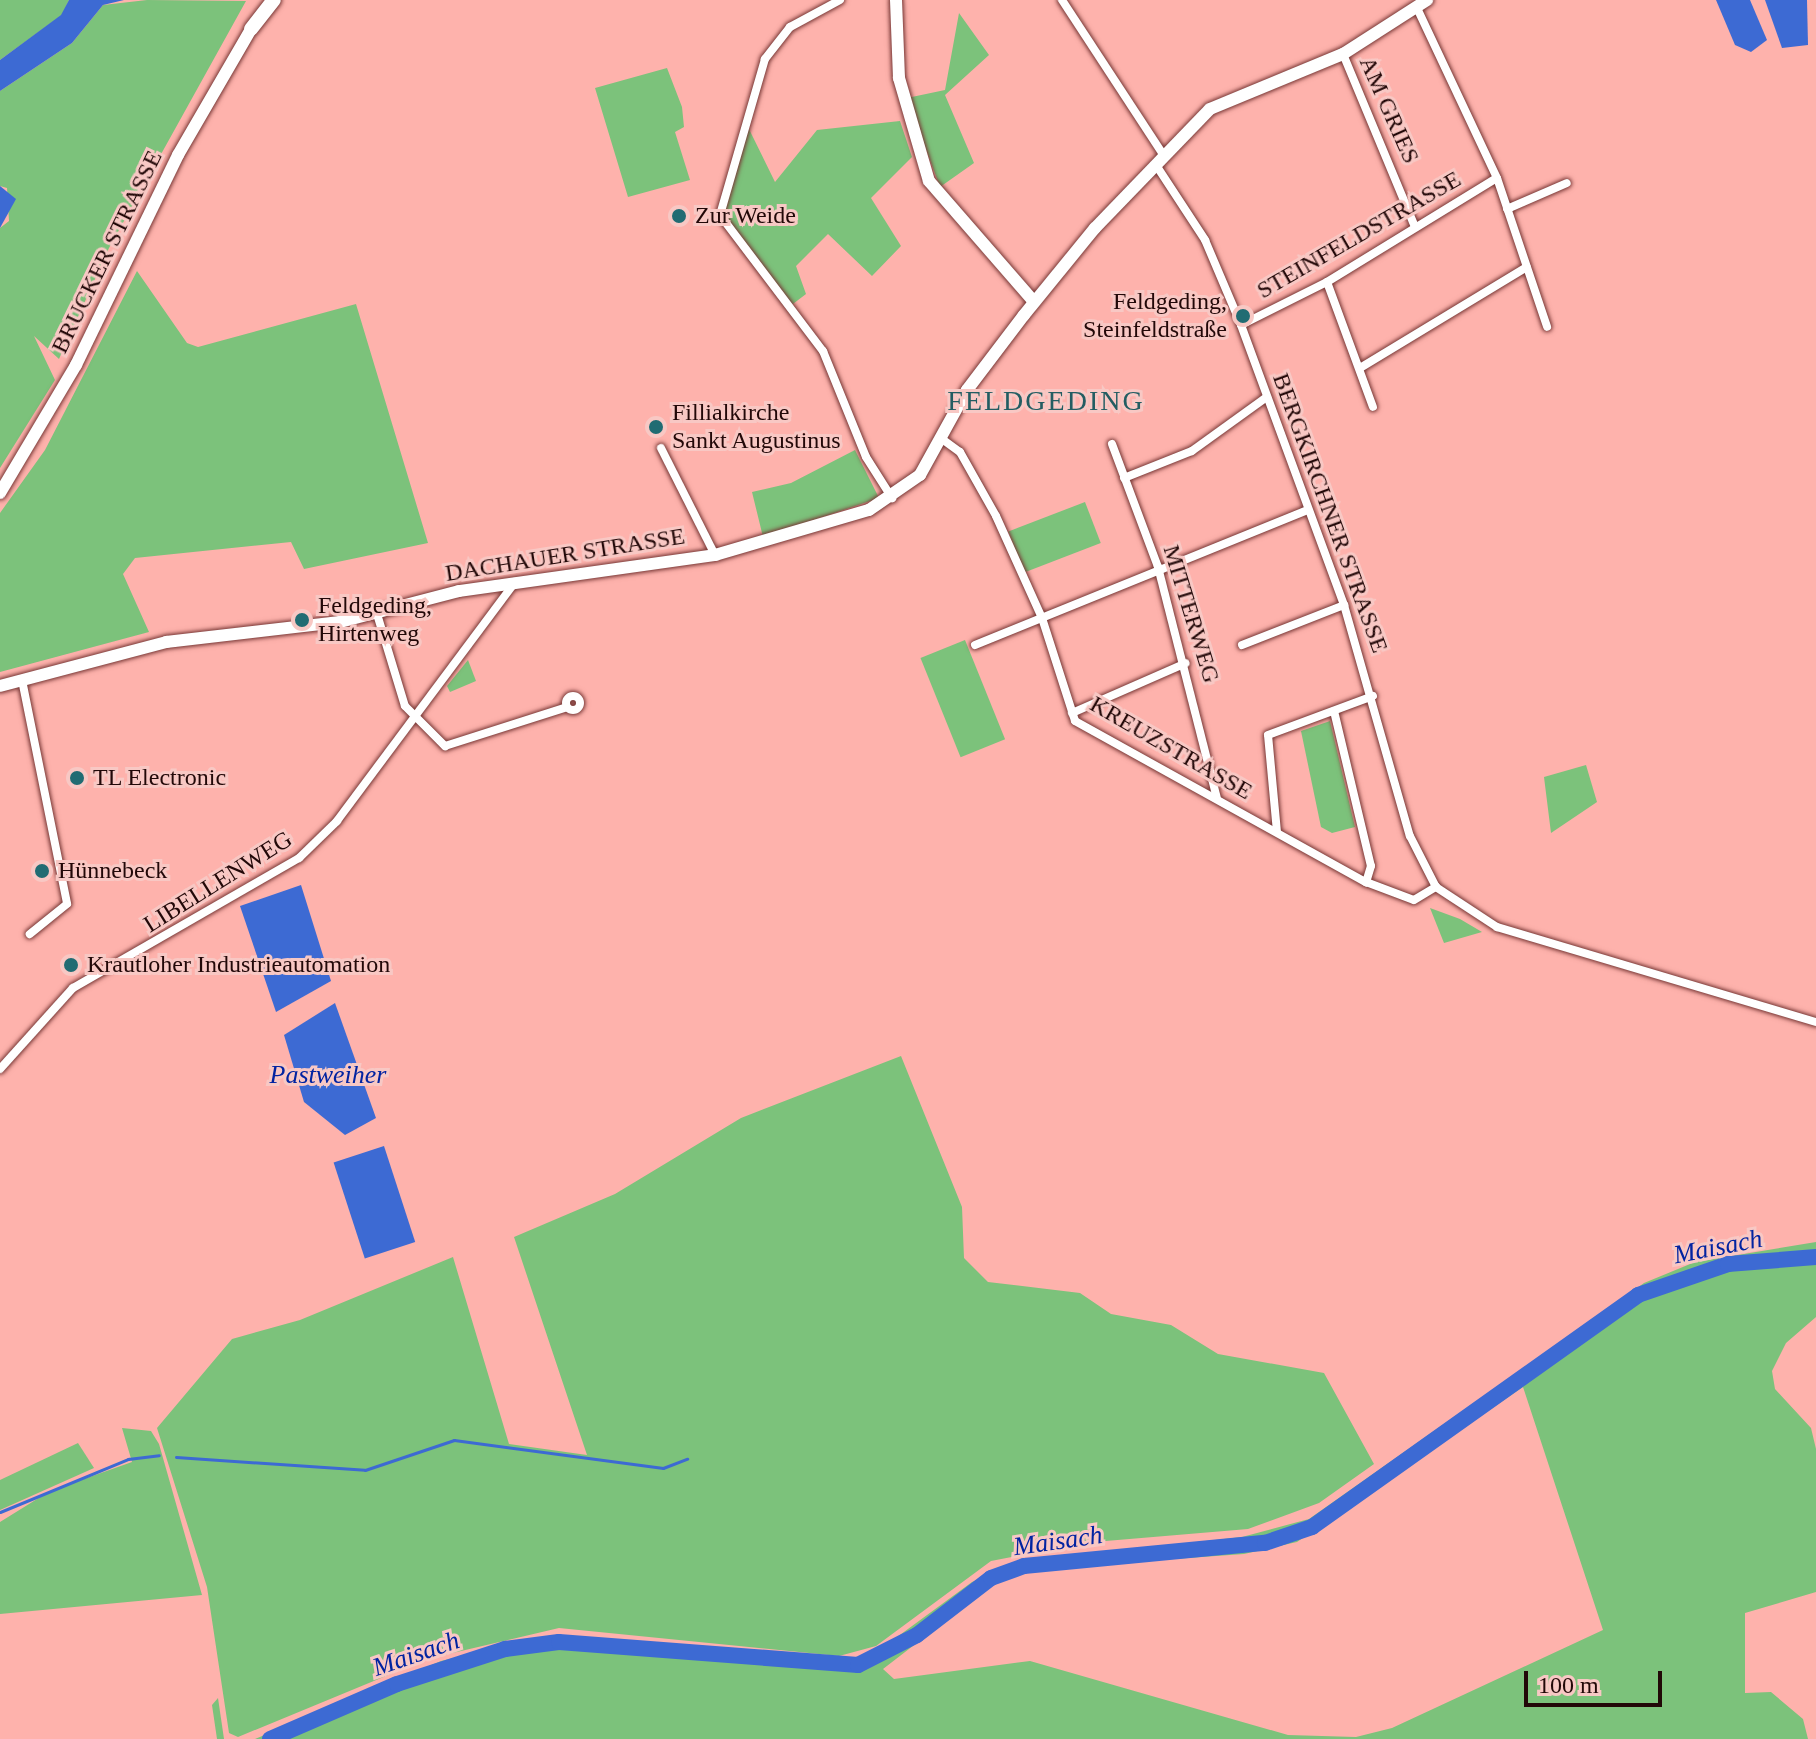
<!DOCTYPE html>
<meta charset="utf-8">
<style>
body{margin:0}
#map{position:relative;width:1816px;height:1739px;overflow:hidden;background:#feb2ac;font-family:Georgia,serif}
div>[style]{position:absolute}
.green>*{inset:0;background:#7cc27b;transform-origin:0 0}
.water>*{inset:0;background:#3d6ad3;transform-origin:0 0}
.stream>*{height:3px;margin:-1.5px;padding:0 1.5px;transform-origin:1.5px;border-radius:1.5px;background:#3d6ad3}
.river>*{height:16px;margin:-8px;padding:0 8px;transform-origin:8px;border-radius:8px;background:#3d6ad3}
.roads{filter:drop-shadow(0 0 2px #773735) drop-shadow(0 0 2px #773735)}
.street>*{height:8px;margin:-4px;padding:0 4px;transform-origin:4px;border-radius:4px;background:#fff}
.street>.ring{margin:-4px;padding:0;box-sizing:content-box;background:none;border:8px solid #fff;border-radius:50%}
.secondary>*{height:12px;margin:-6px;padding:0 6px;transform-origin:6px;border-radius:6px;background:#fff}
.highway>*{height:14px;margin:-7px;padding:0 7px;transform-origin:7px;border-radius:7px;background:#fff}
.dots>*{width:22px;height:22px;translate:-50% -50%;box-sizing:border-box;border:4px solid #f8c8c4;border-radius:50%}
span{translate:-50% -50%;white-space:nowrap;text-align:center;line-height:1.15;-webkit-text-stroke:6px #f8c8c4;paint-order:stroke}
.street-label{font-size:24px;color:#220808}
.poi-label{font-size:24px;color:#220808}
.left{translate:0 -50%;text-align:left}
.right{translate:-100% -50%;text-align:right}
.water-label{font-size:26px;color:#0123a1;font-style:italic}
.quarter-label{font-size:28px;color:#235d62;letter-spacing:2px}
.scale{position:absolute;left:1524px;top:1671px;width:138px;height:36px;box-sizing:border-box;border:4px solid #220808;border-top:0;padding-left:10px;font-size:24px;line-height:28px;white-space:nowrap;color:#220808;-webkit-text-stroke:6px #f8c8c4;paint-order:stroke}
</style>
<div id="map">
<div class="green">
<i style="clip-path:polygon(0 0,69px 0,62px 15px,0 60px)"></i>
<i style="clip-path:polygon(147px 0,246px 1px,109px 248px,59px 359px,34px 336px,55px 380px,0 468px,0 228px,9px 221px,7px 188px,0 186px,0 91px,72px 43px,103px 5px)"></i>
<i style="clip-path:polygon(959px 13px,989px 55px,945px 95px,974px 163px,940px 187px,907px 98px,945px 90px)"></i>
<i style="clip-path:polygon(667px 68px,682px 107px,684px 127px,675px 132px,690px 180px,628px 197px,595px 88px)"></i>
<i style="clip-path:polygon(900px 121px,912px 157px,871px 198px,901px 246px,872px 276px,828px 234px,796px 266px,806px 294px,789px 307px,721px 216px,747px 125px,775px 182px,817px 130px)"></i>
<i style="clip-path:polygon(137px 271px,187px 343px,198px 347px,356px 304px,428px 543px,304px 569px,291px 542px,135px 558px,123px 574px,149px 632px,0 672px,0 513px,45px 450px)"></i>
<i style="clip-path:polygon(855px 450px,879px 498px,763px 537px,752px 492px,791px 483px)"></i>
<i style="left:1085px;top:502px;width:44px;height:82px;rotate:69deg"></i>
<i style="left:965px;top:640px;width:107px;height:48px;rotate:68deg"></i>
<i style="clip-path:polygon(468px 660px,476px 681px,450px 692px,447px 686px)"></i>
<i style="clip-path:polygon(1330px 721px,1355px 827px,1332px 833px,1321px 827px,1301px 731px)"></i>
<i style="clip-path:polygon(1586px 765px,1597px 802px,1551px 833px,1544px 777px)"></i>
<i style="clip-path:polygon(1430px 908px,1460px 919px,1482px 932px,1444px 943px)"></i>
<i style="clip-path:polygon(901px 1056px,962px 1207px,964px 1258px,988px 1282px,1080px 1293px,1111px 1314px,1171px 1325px,1218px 1354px,1324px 1373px,1374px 1464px,1319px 1503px,1248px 1529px,1082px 1543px,991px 1561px,876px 1646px,839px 1656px,559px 1628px,427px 1659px,238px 1737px,229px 1733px,207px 1587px,157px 1428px,232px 1339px,300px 1320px,453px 1257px,509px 1444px,587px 1455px,514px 1237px,615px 1194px,741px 1118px)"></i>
<i style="clip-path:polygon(evenodd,1816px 1242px,1816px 1317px,1786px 1343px,1772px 1371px,1775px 1389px,1811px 1428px,1816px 1449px,1816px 1592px,1745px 1613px,1745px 1693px,1771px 1692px,1803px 1719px,1808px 1739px,255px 1739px,441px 1661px,552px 1635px,732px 1655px,851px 1659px,878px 1651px,972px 1582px,1016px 1562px,1242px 1537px,1309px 1519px,1644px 1283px,1695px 1262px,1816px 1242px,1523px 1387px,1603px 1630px,1392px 1728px,1356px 1737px,1288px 1735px,1030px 1661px,894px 1679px,883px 1669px,996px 1582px,1034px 1569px,1244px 1554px,1297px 1542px,1523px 1387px)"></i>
<i style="clip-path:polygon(122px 1428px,151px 1431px,159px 1444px,202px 1595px,0 1614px,0 1522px,50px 1491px,132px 1462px)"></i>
<i style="clip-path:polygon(78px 1443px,94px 1468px,0 1510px,0 1480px)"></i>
<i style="clip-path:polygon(218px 1698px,224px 1739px,217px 1739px,212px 1705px)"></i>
</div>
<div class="water">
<i style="clip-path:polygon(69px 0,124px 0,103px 5px,72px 43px,0 91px,0 60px,61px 15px)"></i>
<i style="clip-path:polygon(1716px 0,1750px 0,1767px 40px,1751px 52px,1735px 45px)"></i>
<i style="clip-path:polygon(1765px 0,1807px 0,1808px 45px,1782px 48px)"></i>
<i style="clip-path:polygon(0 186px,16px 199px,0 228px)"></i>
<i style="clip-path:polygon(301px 885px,331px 981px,276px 1012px,240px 906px)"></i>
<i style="clip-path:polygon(335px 1003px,376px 1118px,345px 1135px,304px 1102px,284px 1035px)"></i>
<i style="left:384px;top:1146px;width:101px;height:53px;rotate:72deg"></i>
</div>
<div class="stream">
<i style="left:176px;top:1457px;width:189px;rotate:3.9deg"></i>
<i style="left:365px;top:1470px;width:94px;rotate:-18.6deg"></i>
<i style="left:454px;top:1440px;width:211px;rotate:7.6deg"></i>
<i style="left:663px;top:1468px;width:26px;rotate:-21deg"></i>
<i style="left:0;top:1512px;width:139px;rotate:-22.5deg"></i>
<i style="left:128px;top:1459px;width:31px;rotate:-7deg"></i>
</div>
<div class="river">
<i style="left:270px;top:1739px;width:138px;rotate:-23.4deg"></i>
<i style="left:397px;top:1684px;width:114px;rotate:-18deg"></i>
<i style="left:505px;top:1649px;width:54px;rotate:-7.4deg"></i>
<i style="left:559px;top:1642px;width:300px;rotate:4.4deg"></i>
<i style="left:858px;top:1665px;width:66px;rotate:-27deg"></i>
<i style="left:917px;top:1635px;width:93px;rotate:-37.6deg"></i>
<i style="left:991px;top:1578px;width:35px;rotate:-20deg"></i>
<i style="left:1024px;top:1566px;width:242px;rotate:-5.5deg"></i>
<i style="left:1265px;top:1543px;width:50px;rotate:-18.8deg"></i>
<i style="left:1312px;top:1527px;width:400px;rotate:-35.4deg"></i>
<i style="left:1638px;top:1295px;width:95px;rotate:-19deg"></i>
<i style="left:1728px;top:1264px;width:88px;rotate:-4.5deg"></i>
</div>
<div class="roads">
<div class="street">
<i style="left:840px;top:0;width:57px;rotate:151.6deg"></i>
<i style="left:790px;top:27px;width:41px;rotate:128deg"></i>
<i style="left:765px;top:59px;width:162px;rotate:106.1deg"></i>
<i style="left:720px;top:215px;width:171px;rotate:52.9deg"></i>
<i style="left:823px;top:351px;width:114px;rotate:67.9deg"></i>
<i style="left:866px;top:457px;width:49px;rotate:57.6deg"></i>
<i style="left:1062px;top:0;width:186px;rotate:56.8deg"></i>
<i style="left:1417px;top:8px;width:188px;rotate:64.8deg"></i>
<i style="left:1497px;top:178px;width:157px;rotate:71.4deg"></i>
<i style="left:1343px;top:54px;width:187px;rotate:67.4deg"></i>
<i style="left:1156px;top:165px;width:90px;rotate:56.8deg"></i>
<i style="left:1205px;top:240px;width:92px;rotate:67deg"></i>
<i style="left:1241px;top:325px;width:298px;rotate:69.8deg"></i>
<i style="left:1344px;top:605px;width:240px;rotate:74.1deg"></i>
<i style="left:1410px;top:836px;width:57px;rotate:63deg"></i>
<i style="left:1436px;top:887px;width:73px;rotate:33.3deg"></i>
<i style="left:1497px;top:927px;width:333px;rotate:16.6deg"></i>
<i style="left:1507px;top:209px;width:65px;rotate:-23.4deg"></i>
<i style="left:1327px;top:282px;width:133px;rotate:69.8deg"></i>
<i style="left:1241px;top:325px;width:96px;rotate:-26.6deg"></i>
<i style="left:1327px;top:282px;width:199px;rotate:-31.5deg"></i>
<i style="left:1360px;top:368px;width:195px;rotate:-31.2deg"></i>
<i style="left:942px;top:439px;width:22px;rotate:36deg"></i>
<i style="left:960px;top:452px;width:73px;rotate:60.6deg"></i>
<i style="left:996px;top:516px;width:112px;rotate:65.7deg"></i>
<i style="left:1042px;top:618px;width:108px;rotate:72.2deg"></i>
<i style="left:1075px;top:721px;width:333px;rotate:29deg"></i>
<i style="left:1366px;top:882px;width:51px;rotate:20.6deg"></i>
<i style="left:1414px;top:900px;width:26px;rotate:-31deg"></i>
<i style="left:1112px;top:444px;width:131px;rotate:69.5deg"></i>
<i style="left:1158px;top:567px;width:238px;rotate:75.7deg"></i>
<i style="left:661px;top:448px;width:120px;rotate:63.2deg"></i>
<i style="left:1124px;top:478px;width:73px;rotate:-21.7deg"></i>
<i style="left:1192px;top:451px;width:92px;rotate:-35.8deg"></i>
<i style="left:377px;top:614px;width:96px;rotate:73.1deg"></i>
<i style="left:405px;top:706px;width:57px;rotate:45deg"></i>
<i style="left:445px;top:746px;width:128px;rotate:-17.7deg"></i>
<i style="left:975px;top:645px;width:359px;rotate:-22.1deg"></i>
<i style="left:1242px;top:645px;width:110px;rotate:-21.4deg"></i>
<i style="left:22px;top:680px;width:228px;rotate:78.6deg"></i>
<i style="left:67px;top:904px;width:48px;rotate:141deg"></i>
<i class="ring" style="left:566px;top:696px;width:6px;height:6px"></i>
<i style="left:1334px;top:711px;width:159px;rotate:76.6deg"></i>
<i style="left:1371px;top:866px;width:17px;rotate:107deg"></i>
<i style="left:1072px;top:713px;width:124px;rotate:-23.7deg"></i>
<i style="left:1277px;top:832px;width:97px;rotate:-95.3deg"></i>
<i style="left:1268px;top:735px;width:112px;rotate:-20.4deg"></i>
<i style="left:0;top:1069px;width:109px;rotate:-48deg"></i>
<i style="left:73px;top:988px;width:261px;rotate:-29.9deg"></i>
<i style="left:299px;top:858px;width:53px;rotate:-44.2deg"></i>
<i style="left:337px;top:821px;width:298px;rotate:-53.3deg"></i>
</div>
<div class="secondary">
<i style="left:896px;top:0;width:78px;rotate:87.8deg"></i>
<i style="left:899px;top:78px;width:107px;rotate:73.8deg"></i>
<i style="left:929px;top:181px;width:160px;rotate:49deg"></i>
<i style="left:0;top:493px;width:149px;rotate:-59.3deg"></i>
<i style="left:76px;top:365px;width:233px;rotate:-64.1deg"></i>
<i style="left:178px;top:155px;width:146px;rotate:-59.9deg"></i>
<i style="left:0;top:686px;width:172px;rotate:-14.8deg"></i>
<i style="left:166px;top:642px;width:175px;rotate:-6.6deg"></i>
<i style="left:340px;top:622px;width:123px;rotate:-14.6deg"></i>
<i style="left:459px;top:591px;width:259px;rotate:-8deg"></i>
<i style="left:715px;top:555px;width:160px;rotate:-16.3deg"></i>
<i style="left:869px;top:510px;width:62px;rotate:-34.5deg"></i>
<i style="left:920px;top:475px;width:97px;rotate:-61.1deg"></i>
<i style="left:967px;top:390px;width:94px;rotate:-52.8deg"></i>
<i style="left:1024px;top:315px;width:112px;rotate:-50.8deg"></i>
<i style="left:1095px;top:228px;width:165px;rotate:-46deg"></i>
<i style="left:1210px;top:109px;width:144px;rotate:-22.5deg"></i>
<i style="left:1343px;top:54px;width:100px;rotate:-32.7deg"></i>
</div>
<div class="highway">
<i style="left:251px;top:29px;width:37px;rotate:-52deg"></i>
</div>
</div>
<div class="dots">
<i style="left:679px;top:216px;background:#216c73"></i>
<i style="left:1243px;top:316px;background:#216c73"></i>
<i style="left:656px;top:427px;background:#216c73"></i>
<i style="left:302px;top:620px;background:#216c73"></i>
<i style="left:77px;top:778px;background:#216c73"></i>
<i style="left:42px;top:871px;background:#216c73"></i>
<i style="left:71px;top:965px;background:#216c73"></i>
</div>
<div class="street-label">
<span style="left:1389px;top:110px;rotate:66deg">AM GRIES</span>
<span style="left:1359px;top:235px;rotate:-30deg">STEINFELDSTRASSE</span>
<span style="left:107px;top:252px;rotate:-64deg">BRUCKER STRASSE</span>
<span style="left:1330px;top:513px;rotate:70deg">BERGKIRCHNER STRASSE</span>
<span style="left:565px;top:555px;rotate:-9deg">DACHAUER STRASSE</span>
<span style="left:1191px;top:614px;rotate:73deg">MITTERWEG</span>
<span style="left:1171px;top:748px;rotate:30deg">KREUZSTRASSE</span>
<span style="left:218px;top:882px;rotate:-32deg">LIBELLENWEG</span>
</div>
<div class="poi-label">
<span class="left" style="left:695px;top:216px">Zur Weide</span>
<span class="right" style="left:1227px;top:316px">Feldgeding,<br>Steinfeldstraße</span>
<span class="left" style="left:672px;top:427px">Fillialkirche<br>Sankt Augustinus</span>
<span class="left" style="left:318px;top:620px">Feldgeding,<br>Hirtenweg</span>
<span class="left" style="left:93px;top:778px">TL Electronic</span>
<span class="left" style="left:58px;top:871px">Hünnebeck</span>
<span class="left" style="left:87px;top:965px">Krautloher Industrieautomation</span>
</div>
<div class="water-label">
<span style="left:328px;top:1075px">Pastweiher</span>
<span style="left:1718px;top:1247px;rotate:-11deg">Maisach</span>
<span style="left:1058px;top:1541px;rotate:-8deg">Maisach</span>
<span style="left:416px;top:1654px;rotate:-19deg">Maisach</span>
</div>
<div class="quarter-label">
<span style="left:1046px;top:401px">FELDGEDING</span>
</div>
<div class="scale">100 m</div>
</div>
